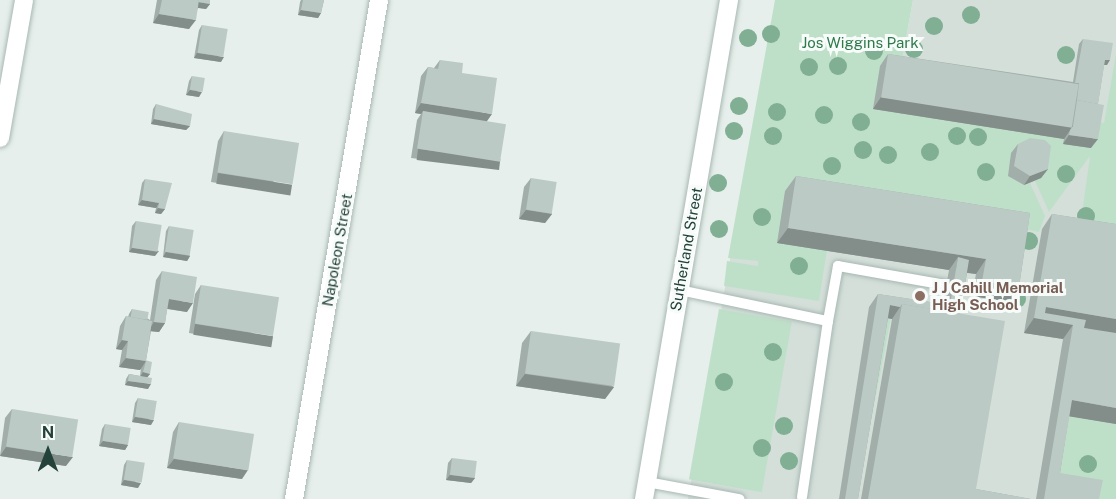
<!DOCTYPE html>
<style>
body{margin:0}
#map{position:relative;width:1116px;height:499px;overflow:hidden;background:#e6efeb;font-family:"Public Sans",sans-serif}
div>[style]{position:absolute}
.built>*{inset:0;background:#d4dfda}
.green>*{inset:0;background:#bfe0c8;transform-origin:0 0}
.roads{filter:drop-shadow(0 0 2px #a8b8b2) drop-shadow(0 0 2px #a8b8b2)}
.lane>*{height:10px;margin:-5px;padding:0 5px;transform-origin:5px;border-radius:5px;background:#fff}
.street>*{height:18px;margin:-9px;padding:0 9px;transform-origin:9px;border-radius:9px;background:#fff}
.secondary>*{height:18px;margin:-9px;padding:0 9px;transform-origin:9px;border-radius:9px;background:#fff}
.trees>*{width:18px;height:18px;margin:-9px;border-radius:50%;background:#80af93}
.wall>*{inset:0;background:#a1aea9}
.shaded-wall>*{inset:0;background:#838d89;transform-origin:0 0}
.building>*{inset:0;background:#bbcac4;transform-origin:0 0}
.dots>*{width:16px;height:16px;translate:-50% -50%;box-sizing:border-box;border:3px solid #f7fbf9;border-radius:50%}
span{translate:-50% -50%;white-space:nowrap;text-align:center;line-height:1.15;-webkit-text-stroke:6px #f7fbf9;paint-order:stroke}
.park-label{font-size:15px;color:#2d7a4b}
.street-label{font-size:15px;color:#24423a}
.education-label{font-size:15px;color:#785e54;font-weight:700}
.left{translate:0 -50%;text-align:left}
.north{position:absolute;left:18px;top:421px;width:60px;height:60px;-webkit-text-stroke:4px #f7fbf9;paint-order:stroke;rotate:0deg;font-size:16px;font-weight:700;line-height:24px;text-align:center;color:#24423a}
.north::after{content:'';display:block;margin:auto;width:21px;height:27px;background:#24423a;clip-path:polygon(50% 0,100% 100%,50% 72%,0 100%)}
</style>
<div id="map">
<div class="built">
<i style="clip-path:polygon(913px 0,1116px 0,1116px 499px,688px 499px,763px 71px,896px 94px)"></i>
</div>
<div class="green">
<i style="clip-path:polygon(775px 0,913px 0,896px 94px,1104px 123px,1116px 54px,1116px 241px,1079px 235px,1090px 156px,1049px 212px,1035px 181px,1030px 183px,1045px 216px,1039px 232px,1020px 228px,827px 250px,819px 301px,724px 286px,727px 261px,758px 266px,758px 261px,728px 258px)"></i>
<i style="left:719px;top:309px;width:74px;height:173px;rotate:10deg"></i>
<i style="left:881px;top:317px;width:10px;height:184px;rotate:11deg"></i>
<i style="clip-path:polygon(1061px 415px,1116px 424px,1116px 499px,1092px 499px,1049px 488px)"></i>
</div>
<div class="roads">
<div class="lane">
<i style="left:679px;top:290px;width:152px;rotate:11.8deg"></i>
<i style="left:828px;top:321px;width:178px;rotate:98.4deg"></i>
<i style="left:828px;top:321px;width:56px;rotate:-79.7deg"></i>
<i style="left:838px;top:266px;width:110px;rotate:10deg"></i>
<i style="left:647px;top:482px;width:94px;rotate:10.5deg"></i>
</div>
<div class="street">
<i style="left:0;top:138px;width:140px;rotate:-80.1deg"></i>
<i style="left:294px;top:499px;width:506px;rotate:-80.33deg"></i>
</div>
<div class="secondary">
<i style="left:644px;top:499px;width:506px;rotate:-80.33deg"></i>
</div>
</div>
<div class="trees">
<i style="left:971px;top:15px"></i>
<i style="left:934px;top:26px"></i>
<i style="left:771px;top:34px"></i>
<i style="left:748px;top:38px"></i>
<i style="left:914px;top:49px"></i>
<i style="left:874px;top:51px"></i>
<i style="left:1066px;top:55px"></i>
<i style="left:838px;top:66px"></i>
<i style="left:809px;top:67px"></i>
<i style="left:739px;top:106px"></i>
<i style="left:777px;top:112px"></i>
<i style="left:824px;top:115px"></i>
<i style="left:861px;top:122px"></i>
<i style="left:734px;top:131px"></i>
<i style="left:773px;top:136px"></i>
<i style="left:957px;top:136px"></i>
<i style="left:978px;top:137px"></i>
<i style="left:863px;top:150px"></i>
<i style="left:930px;top:152px"></i>
<i style="left:888px;top:155px"></i>
<i style="left:832px;top:166px"></i>
<i style="left:986px;top:172px"></i>
<i style="left:1066px;top:174px"></i>
<i style="left:718px;top:183px"></i>
<i style="left:1086px;top:216px"></i>
<i style="left:762px;top:217px"></i>
<i style="left:719px;top:229px"></i>
<i style="left:1029px;top:241px"></i>
<i style="left:799px;top:266px"></i>
<i style="left:1017px;top:299px"></i>
<i style="left:773px;top:352px"></i>
<i style="left:724px;top:382px"></i>
<i style="left:784px;top:426px"></i>
<i style="left:762px;top:448px"></i>
<i style="left:789px;top:461px"></i>
<i style="left:1088px;top:464px"></i>
</div>
<div class="wall">
<i style="clip-path:polygon(157px 0,210px 0,210px 4px,206px 9px,198px 8px,189px 29px,153px 23px)"></i>
<i style="clip-path:polygon(301px 0,324px 0,321px 13px,318px 18px,298px 15px,300px 2px)"></i>
<i style="clip-path:polygon(202px 25px,221px 62px,194px 58px,199px 30px)"></i>
<i style="clip-path:polygon(1083px 39px,1107px 65px,1104px 65px,1091px 148px,1063px 144px,1064px 139px,873px 109px,880px 66px,888px 54px,1073px 82px,1079px 44px)"></i>
<i style="clip-path:polygon(440px 60px,462px 73px,487px 121px,494px 168px,411px 158px,417px 120px,421px 114px,415px 113px,421px 76px,428px 67px,434px 68px)"></i>
<i style="clip-path:polygon(192px 76px,199px 97px,186px 95px,189px 81px)"></i>
<i style="clip-path:polygon(156px 104px,190px 126px,186px 130px,151px 124px,153px 109px)"></i>
<i style="clip-path:polygon(224px 131px,286px 194px,211px 182px,218px 141px)"></i>
<i style="clip-path:polygon(1018px 144px,1048px 169px,1041px 178px,1024px 185px,1008px 176px,1011px 153px)"></i>
<i style="clip-path:polygon(796px 176px,1030px 213px,1019px 287px,1009px 302px,972px 296px,976px 274px,967px 273px,960px 314px,976px 489px,1031px 499px,861px 499px,892px 319px,888px 318px,858px 499px,839px 499px,869px 307px,878px 294px,943px 304px,949px 270px,777px 243px,785px 191px)"></i>
<i style="clip-path:polygon(531px 178px,552px 214px,545px 223px,519px 219px,524px 187px)"></i>
<i style="clip-path:polygon(145px 179px,165px 209px,161px 214px,155px 213px,156px 208px,138px 205px,142px 183px)"></i>
<i style="clip-path:polygon(1052px 214px,1116px 224px,1116px 424px,1069px 416px,1060px 473px,1099px 499px,1036px 499px,1063px 339px,1024px 333px,1042px 229px)"></i>
<i style="clip-path:polygon(136px 221px,155px 256px,129px 252px,132px 226px)"></i>
<i style="clip-path:polygon(169px 226px,190px 256px,187px 261px,163px 257px,166px 231px)"></i>
<i style="clip-path:polygon(162px 271px,187px 312px,167px 309px,165px 323px,159px 332px,151px 331px,146px 360px,150px 374px,147px 377px,148px 389px,125px 385px,126px 379px,129px 374px,140px 376px,141px 368px,140px 370px,119px 367px,122px 350px,116px 349px,120px 326px,126px 316px,128px 317px,129px 314px,132px 309px,150px 320px,156px 280px)"></i>
<i style="clip-path:polygon(201px 285px,266px 346px,189px 333px,195px 294px)"></i>
<i style="clip-path:polygon(531px 331px,614px 387px,605px 399px,516px 386px,522px 343px)"></i>
<i style="clip-path:polygon(138px 398px,151px 425px,132px 422px,135px 403px)"></i>
<i style="clip-path:polygon(12px 409px,66px 466px,0 456px,5px 418px)"></i>
<i style="clip-path:polygon(179px 422px,242px 479px,167px 468px,173px 432px)"></i>
<i style="clip-path:polygon(105px 424px,128px 445px,125px 450px,99px 446px,102px 429px)"></i>
<i style="clip-path:polygon(452px 458px,475px 478px,471px 483px,446px 480px,448px 463px)"></i>
<i style="clip-path:polygon(127px 460px,138px 488px,121px 485px,124px 465px)"></i>
</div>
<div class="shaded-wall">
<i style="clip-path:polygon(196px 2px,210px 4px,206px 9px,193px 7px)"></i>
<i style="clip-path:polygon(301px 10px,321px 13px,318px 18px,298px 15px)"></i>
<i style="clip-path:polygon(159px 14px,196px 20px,189px 29px,153px 23px)"></i>
<i style="clip-path:polygon(197px 53px,224px 57px,221px 62px,194px 58px)"></i>
<i style="clip-path:polygon(1105px 60px,1110px 60px,1107px 65px,1102px 65px)"></i>
<i style="clip-path:polygon(190px 90px,202px 92px,199px 97px,186px 95px)"></i>
<i style="clip-path:polygon(881px 97px,1073px 126px,1064px 139px,873px 109px)"></i>
<i style="clip-path:polygon(421px 103px,492px 114px,485px 124px,423px 111px,421px 114px,415px 113px)"></i>
<i style="clip-path:polygon(154px 119px,190px 126px,186px 130px,151px 124px)"></i>
<i style="clip-path:polygon(1069px 135px,1098px 139px,1091px 148px,1063px 144px)"></i>
<i style="left:418px;top:149px;width:83px;height:11px;rotate:7deg"></i>
<i style="clip-path:polygon(1048px 169px,1041px 178px,1024px 185px,1030px 176px)"></i>
<i style="left:218px;top:173px;width:75px;height:11px;rotate:9deg"></i>
<i style="clip-path:polygon(142px 200px,159px 203px,156px 208px,138px 205px)"></i>
<i style="clip-path:polygon(158px 208px,165px 209px,161px 214px,155px 213px)"></i>
<i style="clip-path:polygon(526px 210px,552px 214px,545px 223px,519px 219px)"></i>
<i style="clip-path:polygon(788px 228px,986px 259px,976px 274px,956px 271px,958px 257px,949px 270px,777px 243px)"></i>
<i style="clip-path:polygon(132px 248px,159px 251px,155px 256px,129px 252px)"></i>
<i style="clip-path:polygon(166px 252px,190px 256px,187px 261px,163px 257px)"></i>
<i style="clip-path:polygon(982px 281px,1019px 287px,1009px 302px,972px 296px)"></i>
<i style="clip-path:polygon(169px 299px,193px 303px,187px 312px,163px 308px)"></i>
<i style="clip-path:polygon(890px 305px,900px 307px,892px 319px,881px 317px)"></i>
<i style="clip-path:polygon(1046px 307px,1116px 319px,1116px 336px,1073px 325px,1063px 339px,1024px 333px,1034px 318px)"></i>
<i style="clip-path:polygon(154px 322px,165px 323px,159px 332px,148px 331px)"></i>
<i style="left:195px;top:324px;width:79px;height:11px;rotate:9deg"></i>
<i style="clip-path:polygon(122px 340px,128px 341px,122px 350px,116px 349px)"></i>
<i style="clip-path:polygon(126px 358px,146px 361px,140px 370px,119px 367px)"></i>
<i style="clip-path:polygon(143px 372px,150px 374px,146px 379px,140px 377px)"></i>
<i style="clip-path:polygon(525px 374px,614px 387px,605px 399px,516px 386px)"></i>
<i style="clip-path:polygon(128px 381px,151px 384px,148px 389px,125px 385px)"></i>
<i style="clip-path:polygon(1072px 400px,1116px 408px,1116px 424px,1061px 415px)"></i>
<i style="clip-path:polygon(135px 417px,154px 420px,151px 425px,132px 422px)"></i>
<i style="clip-path:polygon(103px 441px,128px 445px,125px 450px,99px 446px)"></i>
<i style="clip-path:polygon(6px 447px,73px 457px,66px 466px,0 456px)"></i>
<i style="clip-path:polygon(174px 459px,248px 470px,242px 479px,167px 468px)"></i>
<i style="clip-path:polygon(450px 475px,475px 478px,471px 483px,446px 480px)"></i>
<i style="clip-path:polygon(124px 480px,141px 483px,138px 488px,121px 485px)"></i>
</div>
<div class="building">
<i style="clip-path:polygon(162px 0,199px 0,196px 20px,159px 14px)"></i>
<i style="clip-path:polygon(199px 0,210px 0,210px 4px,199px 2px)"></i>
<i style="clip-path:polygon(303px 0,324px 0,321px 13px,301px 10px)"></i>
<i style="left:202px;top:25px;width:26px;height:28px;rotate:9deg"></i>
<i style="clip-path:polygon(1083px 39px,1113px 43px,1110px 60px,1105px 60px,1098px 104px,1077px 100px,1079px 83px,1075px 83px)"></i>
<i style="left:888px;top:54px;width:193px;height:44px;rotate:9deg"></i>
<i style="clip-path:polygon(440px 60px,463px 63px,462px 73px,497px 78px,492px 114px,421px 103px,428px 67px,438px 69px)"></i>
<i style="left:192px;top:76px;width:13px;height:14px;rotate:9deg"></i>
<i style="clip-path:polygon(1077px 100px,1104px 105px,1098px 139px,1069px 135px,1070px 130px,1073px 126px)"></i>
<i style="clip-path:polygon(156px 104px,192px 114px,190px 126px,154px 119px)"></i>
<i style="left:423px;top:111px;width:84px;height:38px;rotate:9deg"></i>
<i style="left:224px;top:131px;width:76px;height:42px;rotate:9deg"></i>
<i style="clip-path:polygon(1030px 138px,1045px 140px,1051px 146px,1048px 169px,1030px 176px,1014px 166px,1018px 144px)"></i>
<i style="clip-path:polygon(796px 176px,1030px 213px,1019px 287px,982px 281px,986px 259px,788px 228px)"></i>
<i style="left:531px;top:178px;width:26px;height:32px;rotate:9deg"></i>
<i style="clip-path:polygon(145px 179px,172px 183px,165px 209px,158px 208px,159px 203px,142px 200px)"></i>
<i style="clip-path:polygon(1052px 214px,1116px 224px,1116px 319px,1046px 307px,1045px 313px,1086px 320px,1084px 328px,1116px 333px,1116px 408px,1072px 400px,1060px 473px,1103px 480px,1099px 499px,1044px 499px,1073px 325px,1034px 318px)"></i>
<i style="left:136px;top:221px;width:26px;height:27px;rotate:9deg"></i>
<i style="left:169px;top:226px;width:25px;height:26px;rotate:9deg"></i>
<i style="clip-path:polygon(958px 257px,969px 260px,960px 314px,902px 304px,900px 307px,890px 305px,858px 499px,845px 499px,878px 294px,950px 305px)"></i>
<i style="clip-path:polygon(162px 271px,197px 277px,193px 303px,169px 299px,165px 323px,154px 322px)"></i>
<i style="left:201px;top:285px;width:79px;height:39px;rotate:9deg"></i>
<i style="clip-path:polygon(902px 304px,1005px 321px,976px 489px,1031px 499px,868px 499px)"></i>
<i style="left:132px;top:309px;width:17px;height:8px;rotate:10deg"></i>
<i style="clip-path:polygon(126px 316px,152px 321px,146px 361px,126px 358px,128px 341px,122px 340px)"></i>
<i style="left:531px;top:331px;width:90px;height:43px;rotate:8deg"></i>
<i style="clip-path:polygon(145px 360px,152px 362px,150px 374px,143px 372px,146px 361px)"></i>
<i style="clip-path:polygon(129px 374px,152px 378px,151px 384px,128px 381px)"></i>
<i style="left:138px;top:398px;width:19px;height:19px;rotate:9deg"></i>
<i style="left:12px;top:409px;width:67px;height:38px;rotate:9deg"></i>
<i style="left:179px;top:422px;width:76px;height:37px;rotate:9deg"></i>
<i style="left:105px;top:424px;width:26px;height:17px;rotate:9deg"></i>
<i style="left:452px;top:458px;width:25px;height:17px;rotate:7deg"></i>
<i style="left:127px;top:460px;width:18px;height:20px;rotate:9deg"></i>
</div>
<div class="dots">
<i style="left:920px;top:296px;background:#8d6e63"></i>
</div>
<div class="park-label">
<span style="left:860px;top:43px">Jos Wiggins Park</span>
</div>
<div class="street-label">
<span style="left:686px;top:249px;rotate:-80deg">Sutherland Street</span>
<span style="left:337px;top:250px;rotate:-80deg">Napoleon Street</span>
</div>
<div class="education-label">
<span class="left" style="left:932px;top:296px">J J Cahill Memorial<br>High School</span>
</div>
<div class="north">N</div>
</div>
